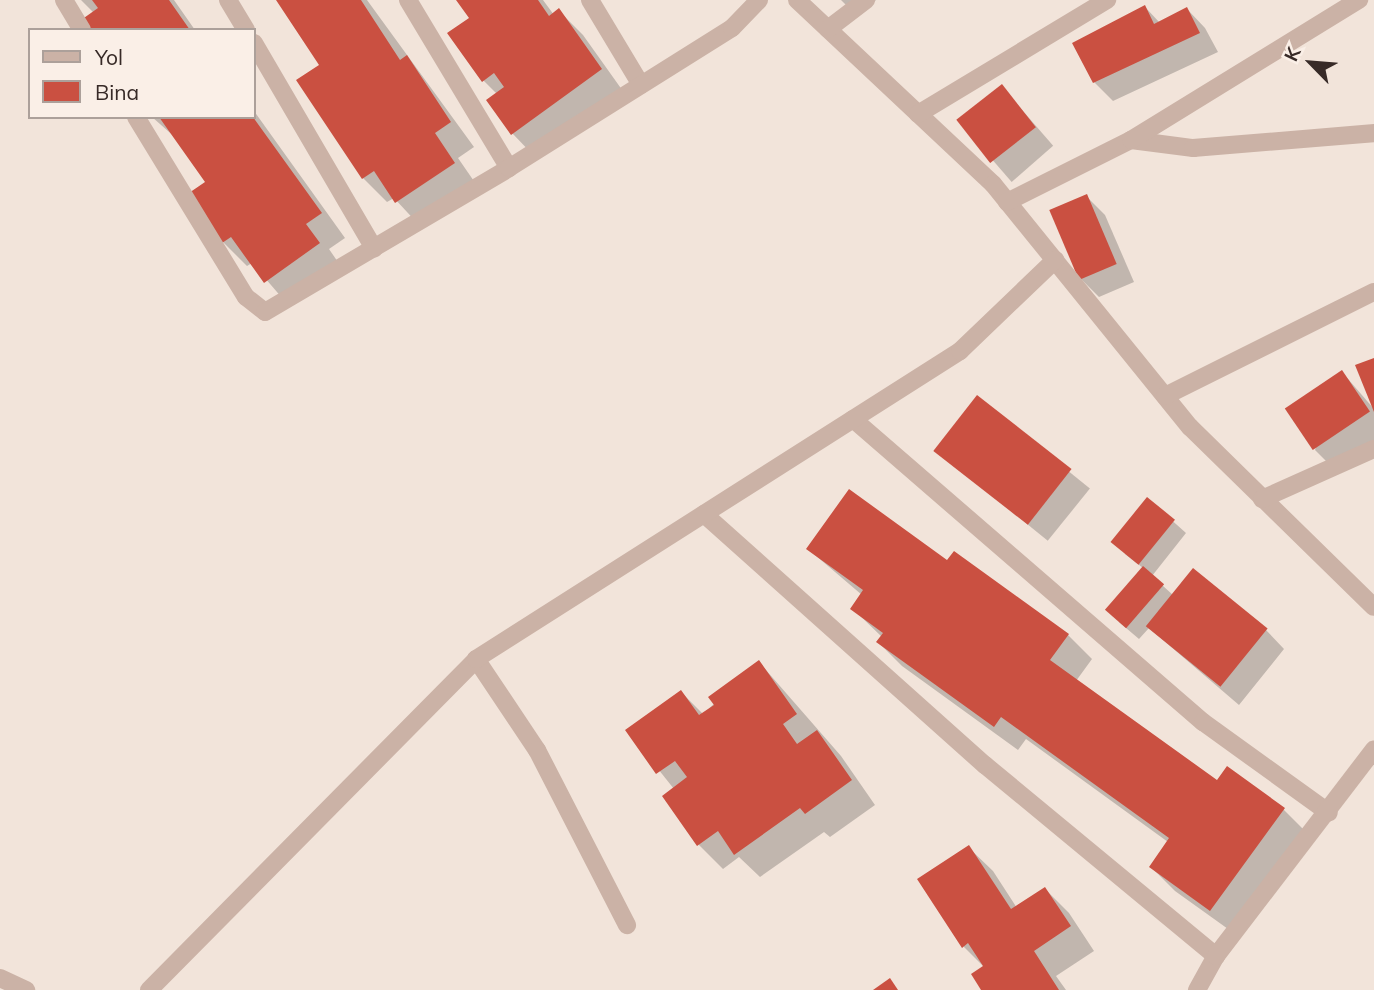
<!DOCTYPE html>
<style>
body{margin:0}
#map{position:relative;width:1374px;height:990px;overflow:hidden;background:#f2e4da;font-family:Mulish,sans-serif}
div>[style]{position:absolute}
.shadow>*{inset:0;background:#0003;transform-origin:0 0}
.building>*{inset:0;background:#ca5041;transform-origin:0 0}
.street>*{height:18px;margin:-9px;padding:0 9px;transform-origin:9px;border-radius:9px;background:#cbb2a6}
span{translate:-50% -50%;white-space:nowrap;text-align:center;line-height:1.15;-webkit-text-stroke:7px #faefe7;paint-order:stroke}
.legend{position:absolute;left:28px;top:28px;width:228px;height:91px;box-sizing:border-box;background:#faefe7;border:2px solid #aca09a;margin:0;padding:9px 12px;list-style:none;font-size:21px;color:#372a27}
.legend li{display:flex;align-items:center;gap:14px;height:35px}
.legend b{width:35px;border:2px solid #aca09a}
.north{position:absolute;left:1276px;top:28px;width:70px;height:70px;-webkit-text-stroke:5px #faefe7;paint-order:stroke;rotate:295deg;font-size:19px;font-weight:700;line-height:28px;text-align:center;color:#372a27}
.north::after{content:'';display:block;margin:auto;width:24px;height:32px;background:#372a27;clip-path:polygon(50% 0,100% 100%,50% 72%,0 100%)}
</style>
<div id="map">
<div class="shadow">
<i style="clip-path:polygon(81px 0,174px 0,195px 30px,89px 30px,94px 13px)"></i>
<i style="clip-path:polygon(278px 0,367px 0,474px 147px,458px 158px,478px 187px,420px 226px,394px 198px,387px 202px,363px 178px,321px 65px)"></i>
<i style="clip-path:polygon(458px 0,543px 0,554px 15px,559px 11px,583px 35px,625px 94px,536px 158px,512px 133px,497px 94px,483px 80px,472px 18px)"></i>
<i style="clip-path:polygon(841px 0,876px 0,857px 16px)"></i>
<i style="clip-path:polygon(1145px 7px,1160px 23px,1187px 9px,1205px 28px,1218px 52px,1113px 101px,1094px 82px,1075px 44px)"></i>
<i style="left:1002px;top:87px;width:78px;height:55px;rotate:49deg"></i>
<i style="clip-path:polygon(254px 111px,345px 238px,329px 249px,342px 268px,289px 306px,252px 263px,247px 266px,223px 242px,207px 182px,177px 139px,152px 117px,254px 117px)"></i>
<i style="clip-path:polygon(1086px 196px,1105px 215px,1134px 282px,1099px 297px,1081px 279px)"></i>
<i style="clip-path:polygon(1342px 372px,1374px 409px,1374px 440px,1333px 468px,1315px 450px)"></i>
<i style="left:978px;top:398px;width:144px;height:67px;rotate:39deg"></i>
<i style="clip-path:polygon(1148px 499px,1186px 533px,1152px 576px,1173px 595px,1266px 630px,1284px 649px,1239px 705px,1149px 628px,1139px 639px,1119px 622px,1143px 568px,1125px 554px)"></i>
<i style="clip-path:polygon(808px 549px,948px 562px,1068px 635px,1092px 659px,1076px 681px,1217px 783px,1283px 809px,1307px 833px,1235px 934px,1175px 891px,1151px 867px,1168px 842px,1026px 739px,1018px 750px,902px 666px,878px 642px,882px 637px,853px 609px,862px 595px)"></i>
<i style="clip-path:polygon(759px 662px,841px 756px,875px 805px,830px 837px,824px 832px,760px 877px,739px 857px,723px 869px,699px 845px,674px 789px,627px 730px,681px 692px,703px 714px)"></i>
<i style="clip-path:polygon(968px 847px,993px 871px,1017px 908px,1045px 889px,1069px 913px,1094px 951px,1056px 976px,1066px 990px,984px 990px,984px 967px,964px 947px)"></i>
</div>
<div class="building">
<i style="clip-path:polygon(92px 0,169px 0,190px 30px,87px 30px,81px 20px,98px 8px)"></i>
<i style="clip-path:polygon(276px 0,361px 0,400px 60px,407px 55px,451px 122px,435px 133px,455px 163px,395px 203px,374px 171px,362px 179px,296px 80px,319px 65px)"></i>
<i style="clip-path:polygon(456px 0,538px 0,549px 16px,559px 8px,602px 69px,511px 135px,486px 100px,504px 87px,494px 73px,482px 82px,447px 33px,469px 18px)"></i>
<i style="clip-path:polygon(1145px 5px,1154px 24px,1187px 7px,1200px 33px,1093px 83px,1072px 43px)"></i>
<i style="left:1002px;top:84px;width:55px;height:58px;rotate:52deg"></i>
<i style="clip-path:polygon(159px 117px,253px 117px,322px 213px,306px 224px,320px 243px,264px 283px,231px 237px,222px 243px,186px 195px,205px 182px)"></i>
<i style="left:1087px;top:194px;width:76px;height:41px;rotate:67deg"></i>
<i style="clip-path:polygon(1374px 358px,1374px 412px,1355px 365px)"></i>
<i style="left:1342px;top:370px;width:50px;height:69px;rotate:56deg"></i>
<i style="left:977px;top:395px;width:120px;height:71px;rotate:38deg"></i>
<i style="clip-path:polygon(849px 489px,947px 560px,954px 551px,1069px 634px,1050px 660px,1217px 780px,1227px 766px,1285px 808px,1210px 911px,1149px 867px,1169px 838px,1001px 717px,994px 727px,876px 642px,883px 633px,850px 609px,863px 590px,806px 549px)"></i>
<i style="left:1147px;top:497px;width:36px;height:58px;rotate:39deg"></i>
<i style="left:1143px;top:566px;width:28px;height:58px;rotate:41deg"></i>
<i style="left:1193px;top:568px;width:96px;height:75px;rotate:39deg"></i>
<i style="clip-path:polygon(759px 660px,797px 714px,783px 724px,797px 744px,817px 730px,852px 780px,805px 814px,800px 808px,734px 855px,718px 831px,697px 846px,662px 796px,687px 777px,675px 761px,656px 774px,625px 730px,681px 690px,699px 715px,714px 705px,708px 697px)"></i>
<i style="clip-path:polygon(969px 845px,1011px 909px,1045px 887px,1071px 926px,1034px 951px,1059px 990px,981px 990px,971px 974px,983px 966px,968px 943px,962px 948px,917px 879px)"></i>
<i style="clip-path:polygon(890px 978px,898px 990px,873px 990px)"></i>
</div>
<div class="street">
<i style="left:64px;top:0;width:35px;rotate:59deg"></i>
<i style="left:228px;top:0;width:35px;rotate:59deg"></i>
<i style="left:408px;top:0;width:196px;rotate:59deg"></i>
<i style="left:590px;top:0;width:99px;rotate:59deg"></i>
<i style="left:797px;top:0;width:269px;rotate:43.2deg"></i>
<i style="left:993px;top:184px;width:313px;rotate:51deg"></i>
<i style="left:1190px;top:427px;width:257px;rotate:44.4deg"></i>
<i style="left:828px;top:29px;width:48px;rotate:-37.3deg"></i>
<i style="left:254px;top:43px;width:238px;rotate:59.7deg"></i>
<i style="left:918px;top:114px;width:221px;rotate:-31.1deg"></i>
<i style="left:136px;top:117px;width:211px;rotate:58.6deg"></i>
<i style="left:246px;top:297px;width:24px;rotate:38deg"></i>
<i style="left:265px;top:312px;width:283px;rotate:-30.5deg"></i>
<i style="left:509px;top:168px;width:263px;rotate:-32.1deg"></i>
<i style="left:732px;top:28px;width:39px;rotate:-46deg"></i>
<i style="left:1131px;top:140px;width:63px;rotate:7.4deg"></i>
<i style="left:1193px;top:148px;width:182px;rotate:-4.7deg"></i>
<i style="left:1007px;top:202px;width:139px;rotate:-26.6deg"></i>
<i style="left:1131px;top:140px;width:268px;rotate:-31.6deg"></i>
<i style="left:1165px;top:396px;width:233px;rotate:-26.5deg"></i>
<i style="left:853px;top:419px;width:463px;rotate:40.9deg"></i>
<i style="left:1203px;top:722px;width:155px;rotate:35.8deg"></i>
<i style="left:1262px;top:499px;width:123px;rotate:-24.1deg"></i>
<i style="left:704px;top:514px;width:377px;rotate:41.8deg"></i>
<i style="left:985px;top:765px;width:300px;rotate:39.6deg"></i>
<i style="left:476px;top:659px;width:110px;rotate:56.2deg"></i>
<i style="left:537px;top:750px;width:197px;rotate:62.8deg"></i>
<i style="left:0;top:978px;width:29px;rotate:25deg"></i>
<i style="left:149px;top:990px;width:465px;rotate:-45.3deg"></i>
<i style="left:476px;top:659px;width:574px;rotate:-32.47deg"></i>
<i style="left:960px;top:351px;width:132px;rotate:-43.8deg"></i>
<i style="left:1197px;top:990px;width:39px;rotate:-61deg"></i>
<i style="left:1216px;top:956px;width:260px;rotate:-52.6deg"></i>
</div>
<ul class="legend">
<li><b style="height:9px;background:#cbb2a6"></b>Yol</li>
<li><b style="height:19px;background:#ca5041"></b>Bina</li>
</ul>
<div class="north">K</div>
</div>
